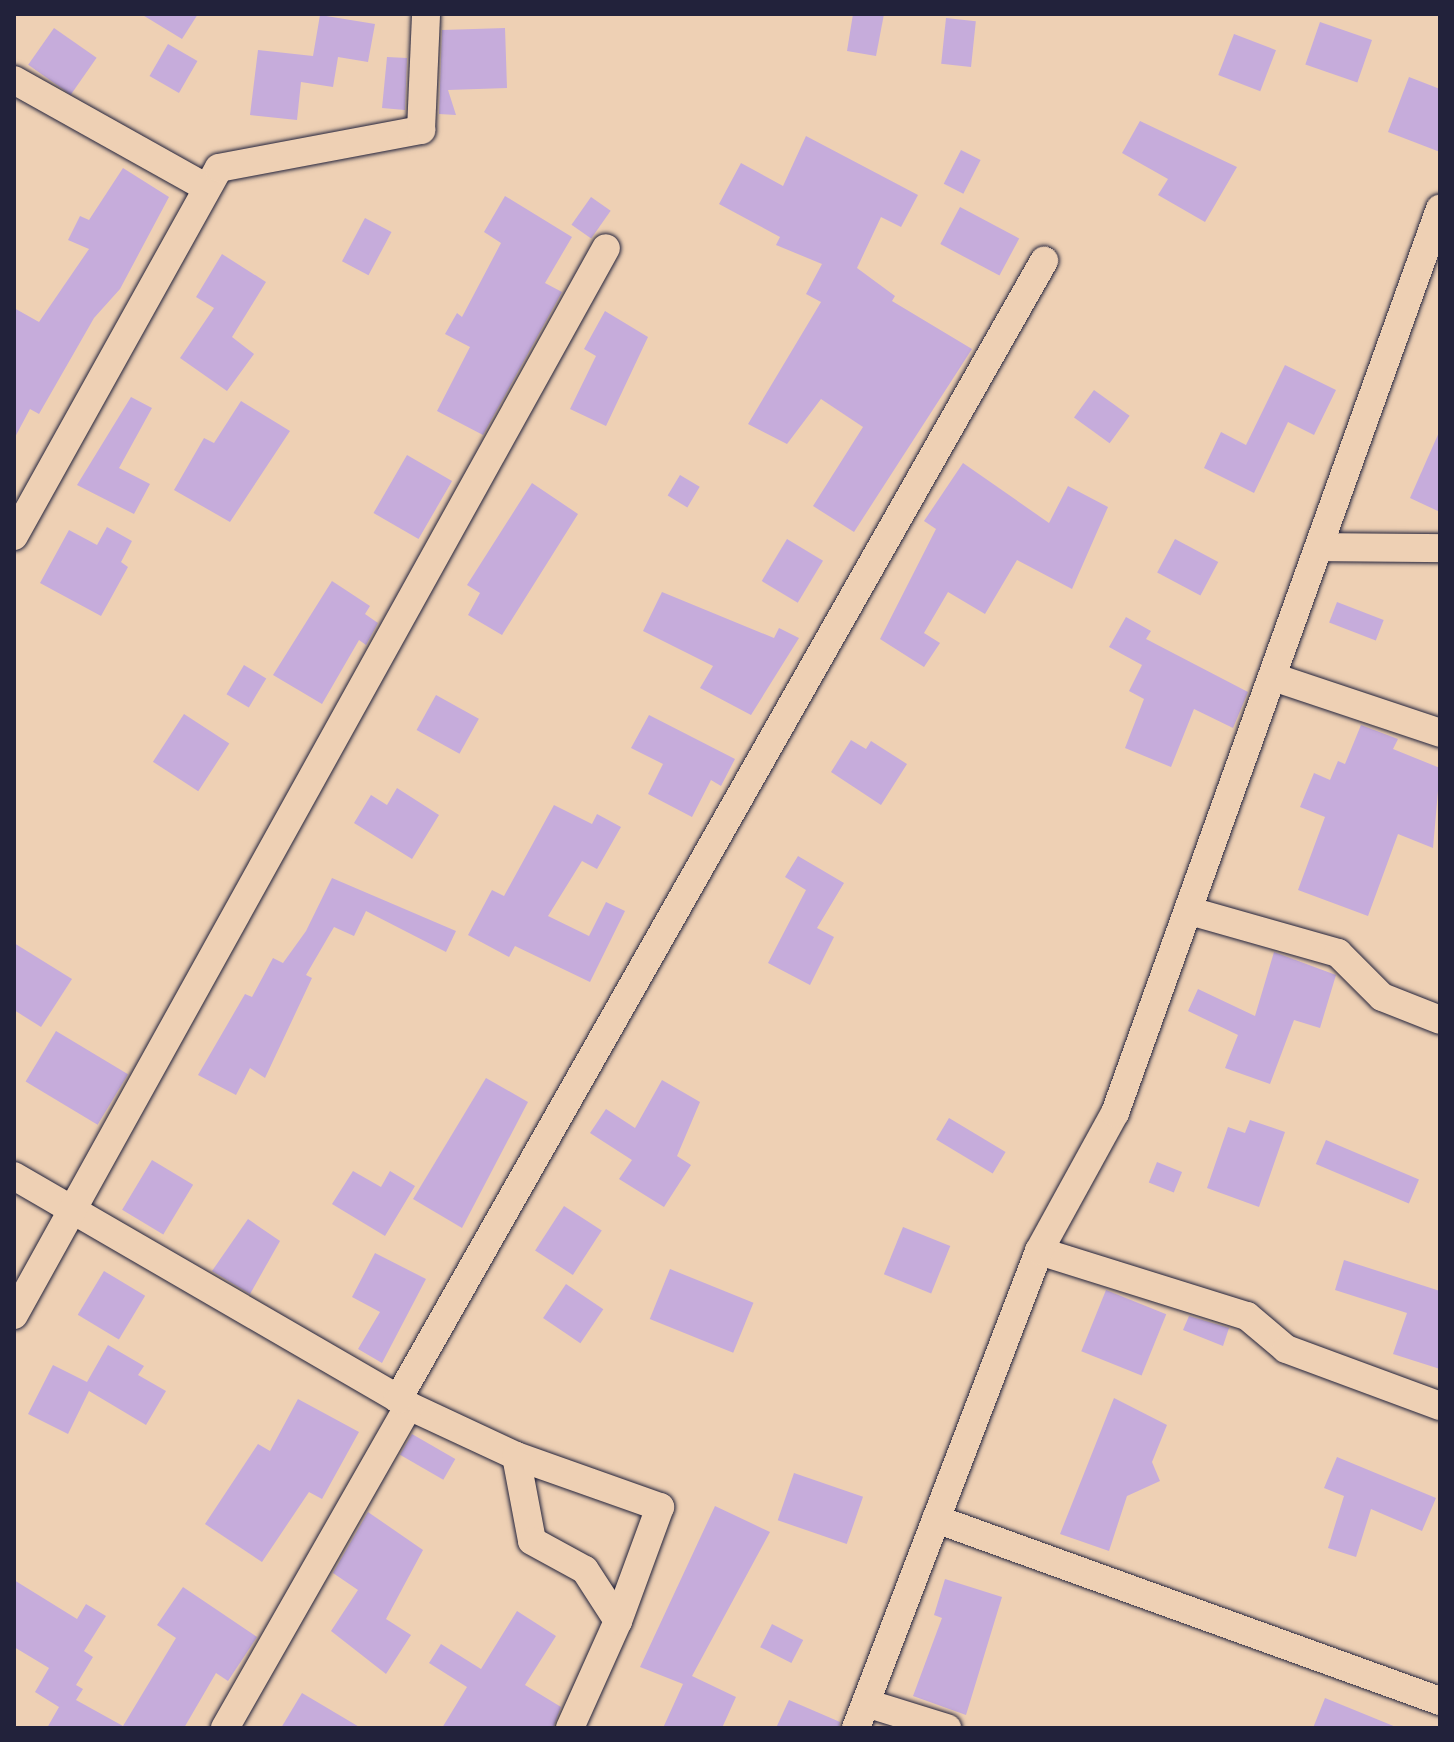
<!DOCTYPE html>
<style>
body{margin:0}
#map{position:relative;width:1454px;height:1742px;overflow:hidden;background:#eed0b4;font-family:"Balsamiq Sans",sans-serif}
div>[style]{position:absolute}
.building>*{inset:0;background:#c6acdb;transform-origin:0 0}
.roads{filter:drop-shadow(0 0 2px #22223b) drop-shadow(0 0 2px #22223b)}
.minor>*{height:28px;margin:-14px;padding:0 14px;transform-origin:14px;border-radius:14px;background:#eed0b4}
span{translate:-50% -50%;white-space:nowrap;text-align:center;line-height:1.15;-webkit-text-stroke:8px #eed0b4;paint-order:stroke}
.frame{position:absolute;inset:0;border:16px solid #22223b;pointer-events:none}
</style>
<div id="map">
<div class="building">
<i style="clip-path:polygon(141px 14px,198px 14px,182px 39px)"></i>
<i style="clip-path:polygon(853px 14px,884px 14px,876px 56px,847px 51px)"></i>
<i style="clip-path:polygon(320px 15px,375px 24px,368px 62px,338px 57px,333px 87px,301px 82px,297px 120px,250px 115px,258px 50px,313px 56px)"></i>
<i style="left:946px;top:18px;width:30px;height:46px;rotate:6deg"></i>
<i style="left:1320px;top:22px;width:55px;height:45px;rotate:19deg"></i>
<i style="left:54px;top:28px;width:52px;height:45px;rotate:35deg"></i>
<i style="clip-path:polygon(505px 28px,507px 88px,448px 90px,456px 115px,439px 114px,442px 30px)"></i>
<i style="left:1234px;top:34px;width:45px;height:44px;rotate:21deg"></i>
<i style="left:168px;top:44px;width:34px;height:37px;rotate:30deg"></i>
<i style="clip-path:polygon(387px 57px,407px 58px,405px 110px,382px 108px)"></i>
<i style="clip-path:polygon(1409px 77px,1440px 89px,1440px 152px,1388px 132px)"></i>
<i style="clip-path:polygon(1140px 121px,1237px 167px,1205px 222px,1158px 195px,1168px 179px,1122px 153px)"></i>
<i style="clip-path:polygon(806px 136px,918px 195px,901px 227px,881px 217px,857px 268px,895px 296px,892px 301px,972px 349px,854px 532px,813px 506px,863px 427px,821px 399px,787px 444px,748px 424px,821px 302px,806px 294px,822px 264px,776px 245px,780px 237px,719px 204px,741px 163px,783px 186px)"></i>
<i style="left:961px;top:150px;width:22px;height:38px;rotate:27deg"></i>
<i style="clip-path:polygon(123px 168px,169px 197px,120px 289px,94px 318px,39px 414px,30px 409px,14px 439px,14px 308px,39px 322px,89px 249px,68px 240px,80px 216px,89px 220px)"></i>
<i style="clip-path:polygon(505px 196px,572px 237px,545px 283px,562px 292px,483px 435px,437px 411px,470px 347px,445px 334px,457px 313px,462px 317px,501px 243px,484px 232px)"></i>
<i style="left:591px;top:197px;width:24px;height:34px;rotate:35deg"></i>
<i style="left:960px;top:207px;width:67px;height:42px;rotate:28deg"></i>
<i style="left:365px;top:218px;width:30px;height:49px;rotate:28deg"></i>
<i style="clip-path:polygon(222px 254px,266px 282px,232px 337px,254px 354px,227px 391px,180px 358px,214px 308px,196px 297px)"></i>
<i style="clip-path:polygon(605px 311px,648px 337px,606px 426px,570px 409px,596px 356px,584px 349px)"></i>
<i style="clip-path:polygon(1285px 365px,1336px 390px,1314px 435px,1288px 422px,1254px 493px,1204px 468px,1221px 432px,1246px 445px)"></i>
<i style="left:1094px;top:390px;width:44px;height:34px;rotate:36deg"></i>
<i style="clip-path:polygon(131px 397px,152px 408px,119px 468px,150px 484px,134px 514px,77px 485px)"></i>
<i style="clip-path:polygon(241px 401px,290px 431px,230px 522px,174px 490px,204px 438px,214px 443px)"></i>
<i style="clip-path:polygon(1440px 430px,1440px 512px,1410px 498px)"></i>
<i style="left:407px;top:455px;width:52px;height:67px;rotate:30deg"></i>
<i style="clip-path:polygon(963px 463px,1049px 523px,1068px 486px,1108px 507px,1072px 589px,1017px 560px,985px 614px,948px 592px,924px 633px,940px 643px,924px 667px,880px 639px,936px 529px,924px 521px)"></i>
<i style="left:680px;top:475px;width:23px;height:24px;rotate:31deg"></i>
<i style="clip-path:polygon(532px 483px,578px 514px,502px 635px,468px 615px,480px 593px,467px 585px)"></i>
<i style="clip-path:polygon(107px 527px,132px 541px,121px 562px,128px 567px,101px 616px,40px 583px,69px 530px,97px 545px)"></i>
<i style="left:787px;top:539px;width:42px;height:49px;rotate:31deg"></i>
<i style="left:1175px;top:539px;width:49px;height:38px;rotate:28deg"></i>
<i style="clip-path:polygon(332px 581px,370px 606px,365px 614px,378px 623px,366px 645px,359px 640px,322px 704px,273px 675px)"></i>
<i style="clip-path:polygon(662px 592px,774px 638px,779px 628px,799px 638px,751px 715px,700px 688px,713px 666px,643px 631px)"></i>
<i style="left:1337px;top:602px;width:50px;height:22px;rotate:21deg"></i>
<i style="clip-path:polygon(1126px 617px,1151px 631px,1146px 639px,1248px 692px,1233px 728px,1194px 709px,1171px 767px,1125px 748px,1144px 699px,1129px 691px,1142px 665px,1109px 647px)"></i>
<i style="left:244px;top:665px;width:26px;height:34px;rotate:31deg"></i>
<i style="left:436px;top:695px;width:49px;height:40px;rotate:29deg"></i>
<i style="left:184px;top:714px;width:54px;height:57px;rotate:33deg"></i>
<i style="clip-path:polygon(649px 715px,735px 759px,721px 786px,711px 780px,692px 817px,648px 794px,663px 764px,631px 748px)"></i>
<i style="clip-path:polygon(1361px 725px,1398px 739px,1393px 749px,1440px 768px,1433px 848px,1398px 834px,1368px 916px,1298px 890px,1325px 817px,1300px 807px,1314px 773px,1330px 780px,1338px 761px,1345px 764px)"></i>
<i style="clip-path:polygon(851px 740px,866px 749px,871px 741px,907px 764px,881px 805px,831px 772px)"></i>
<i style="clip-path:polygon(397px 788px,439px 815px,412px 859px,354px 823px,371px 795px,387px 805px)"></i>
<i style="clip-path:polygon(554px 805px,592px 824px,597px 814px,621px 827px,597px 869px,582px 861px,548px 916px,589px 936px,606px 902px,625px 911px,590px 982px,515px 946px,509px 957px,468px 935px,492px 890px,504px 896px)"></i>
<i style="clip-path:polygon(798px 856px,844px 883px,817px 928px,834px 937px,810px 985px,768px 963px,806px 890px,785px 877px)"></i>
<i style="clip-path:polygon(332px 878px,456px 931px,446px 952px,366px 911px,354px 936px,334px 927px,306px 975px,312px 978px,265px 1078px,250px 1068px,236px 1095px,198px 1075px,245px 994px,252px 997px,273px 958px,283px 963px,306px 931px)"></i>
<i style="clip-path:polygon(14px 943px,72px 979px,41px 1027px,14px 1010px)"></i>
<i style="clip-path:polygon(1274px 952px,1336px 975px,1320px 1028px,1294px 1020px,1270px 1084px,1225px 1068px,1238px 1035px,1188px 1011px,1198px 989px,1255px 1016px)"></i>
<i style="left:56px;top:1031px;width:84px;height:59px;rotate:31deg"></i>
<i style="clip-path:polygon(486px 1078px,528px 1102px,462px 1228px,413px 1199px)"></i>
<i style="clip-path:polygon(662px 1080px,700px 1102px,677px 1156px,691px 1165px,664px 1207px,619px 1179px,632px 1160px,590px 1133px,606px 1109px,635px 1128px)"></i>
<i style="left:949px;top:1118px;width:66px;height:25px;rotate:31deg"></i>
<i style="clip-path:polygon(1250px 1120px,1285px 1132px,1259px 1207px,1207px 1188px,1228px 1127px,1245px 1133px)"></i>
<i style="left:1326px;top:1140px;width:101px;height:26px;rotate:23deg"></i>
<i style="left:152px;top:1160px;width:48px;height:58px;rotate:31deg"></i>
<i style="left:1157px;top:1162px;width:27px;height:22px;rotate:22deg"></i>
<i style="clip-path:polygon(353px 1171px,381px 1187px,390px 1171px,415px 1186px,385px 1236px,332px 1204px)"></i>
<i style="left:564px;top:1206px;width:45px;height:53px;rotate:33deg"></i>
<i style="clip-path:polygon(248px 1219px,280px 1241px,250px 1294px,212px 1271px)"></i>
<i style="left:903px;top:1227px;width:51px;height:51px;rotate:22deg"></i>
<i style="clip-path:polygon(375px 1253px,426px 1279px,382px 1363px,358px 1349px,380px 1312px,352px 1297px)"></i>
<i style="clip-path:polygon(1344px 1260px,1440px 1291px,1440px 1369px,1393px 1354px,1407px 1313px,1335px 1290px)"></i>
<i style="left:670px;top:1269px;width:90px;height:54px;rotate:22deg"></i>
<i style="left:104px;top:1271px;width:48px;height:51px;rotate:31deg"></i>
<i style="left:566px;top:1284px;width:45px;height:41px;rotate:34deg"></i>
<i style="left:1106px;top:1290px;width:65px;height:66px;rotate:22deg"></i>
<i style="clip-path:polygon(1189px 1316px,1229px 1328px,1223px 1346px,1183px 1330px)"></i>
<i style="clip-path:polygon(108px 1345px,144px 1366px,138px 1375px,166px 1391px,146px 1425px,89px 1391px,68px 1434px,28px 1414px,53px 1365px,87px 1382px)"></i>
<i style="clip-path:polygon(1114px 1398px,1167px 1425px,1152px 1462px,1160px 1481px,1127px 1496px,1109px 1551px,1060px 1534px)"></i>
<i style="clip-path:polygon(298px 1399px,359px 1432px,322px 1499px,309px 1492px,262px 1562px,205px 1524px,258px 1444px,270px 1451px)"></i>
<i style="left:412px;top:1434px;width:50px;height:24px;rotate:30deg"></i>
<i style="clip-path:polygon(1337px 1457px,1436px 1498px,1422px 1531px,1371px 1509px,1356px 1557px,1328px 1548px,1344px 1496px,1324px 1488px)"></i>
<i style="left:794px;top:1473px;width:73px;height:50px;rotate:19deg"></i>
<i style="clip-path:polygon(715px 1506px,770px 1532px,692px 1676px,736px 1697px,722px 1728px,663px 1728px,683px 1684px,640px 1667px)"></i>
<i style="clip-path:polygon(368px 1512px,423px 1550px,386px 1619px,411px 1635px,386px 1674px,331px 1631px,358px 1590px,333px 1573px)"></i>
<i style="clip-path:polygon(945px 1579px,1002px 1597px,966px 1715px,913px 1696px,942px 1618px,934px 1615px)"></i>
<i style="clip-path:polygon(14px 1580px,77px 1619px,86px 1604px,106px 1616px,84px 1651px,93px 1657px,76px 1685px,83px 1689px,76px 1700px,123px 1726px,176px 1638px,157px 1625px,183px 1587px,257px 1637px,228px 1681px,216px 1673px,184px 1728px,47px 1728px,59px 1707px,35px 1692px,49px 1668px,14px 1647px)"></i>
<i style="clip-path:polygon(517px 1611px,556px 1636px,525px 1685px,561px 1707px,553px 1728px,442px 1728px,467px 1687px,429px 1663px,441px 1644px,481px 1669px)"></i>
<i style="left:772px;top:1624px;width:35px;height:26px;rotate:27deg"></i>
<i style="clip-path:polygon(302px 1693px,361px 1728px,281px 1728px)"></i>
<i style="clip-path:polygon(1325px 1698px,1396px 1727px,1396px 1728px,1313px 1728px)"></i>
<i style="clip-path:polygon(789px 1700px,840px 1722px,839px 1728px,776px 1728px)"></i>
</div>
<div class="roads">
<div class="minor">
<i style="left:14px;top:80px;width:218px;rotate:29.2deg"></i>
<i style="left:14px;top:536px;width:421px;rotate:-60.9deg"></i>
<i style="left:219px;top:168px;width:206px;rotate:-10.7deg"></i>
<i style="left:421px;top:130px;width:116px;rotate:-87.5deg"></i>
<i style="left:1322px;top:547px;width:118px;rotate:0.5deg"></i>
<i style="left:1276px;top:678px;width:173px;rotate:18.5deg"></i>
<i style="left:1190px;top:911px;width:154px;rotate:15.8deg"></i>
<i style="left:1338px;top:953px;width:62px;rotate:45deg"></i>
<i style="left:1382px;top:997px;width:62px;rotate:21.6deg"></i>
<i style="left:14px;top:1176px;width:444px;rotate:30.1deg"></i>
<i style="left:1039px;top:1251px;width:218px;rotate:17.4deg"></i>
<i style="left:1247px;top:1316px;width:51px;rotate:40.2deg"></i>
<i style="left:1286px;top:1349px;width:164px;rotate:20.3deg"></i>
<i style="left:14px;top:1315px;width:1220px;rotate:-60.98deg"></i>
<i style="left:409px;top:1406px;width:118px;rotate:25deg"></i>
<i style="left:516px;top:1456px;width:86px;rotate:79.3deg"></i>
<i style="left:532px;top:1541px;width:60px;rotate:28.7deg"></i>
<i style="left:585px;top:1570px;width:61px;rotate:57.1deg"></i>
<i style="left:618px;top:1621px;width:117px;rotate:114.2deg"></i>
<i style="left:516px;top:1456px;width:153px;rotate:19.5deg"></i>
<i style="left:660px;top:1507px;width:121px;rotate:110.2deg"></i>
<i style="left:936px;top:1519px;width:536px;rotate:19.86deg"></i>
<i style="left:866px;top:1703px;width:85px;rotate:17.2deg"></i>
<i style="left:225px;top:1728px;width:371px;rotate:-60.3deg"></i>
<i style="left:409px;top:1406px;width:13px;rotate:-148deg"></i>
<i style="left:398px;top:1399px;width:1309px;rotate:-60.42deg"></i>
<i style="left:856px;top:1728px;width:511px;rotate:-69.01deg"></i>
<i style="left:1039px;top:1251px;width:158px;rotate:-61.2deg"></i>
<i style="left:1115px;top:1113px;width:961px;rotate:-70.23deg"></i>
</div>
</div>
<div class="frame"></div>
</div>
